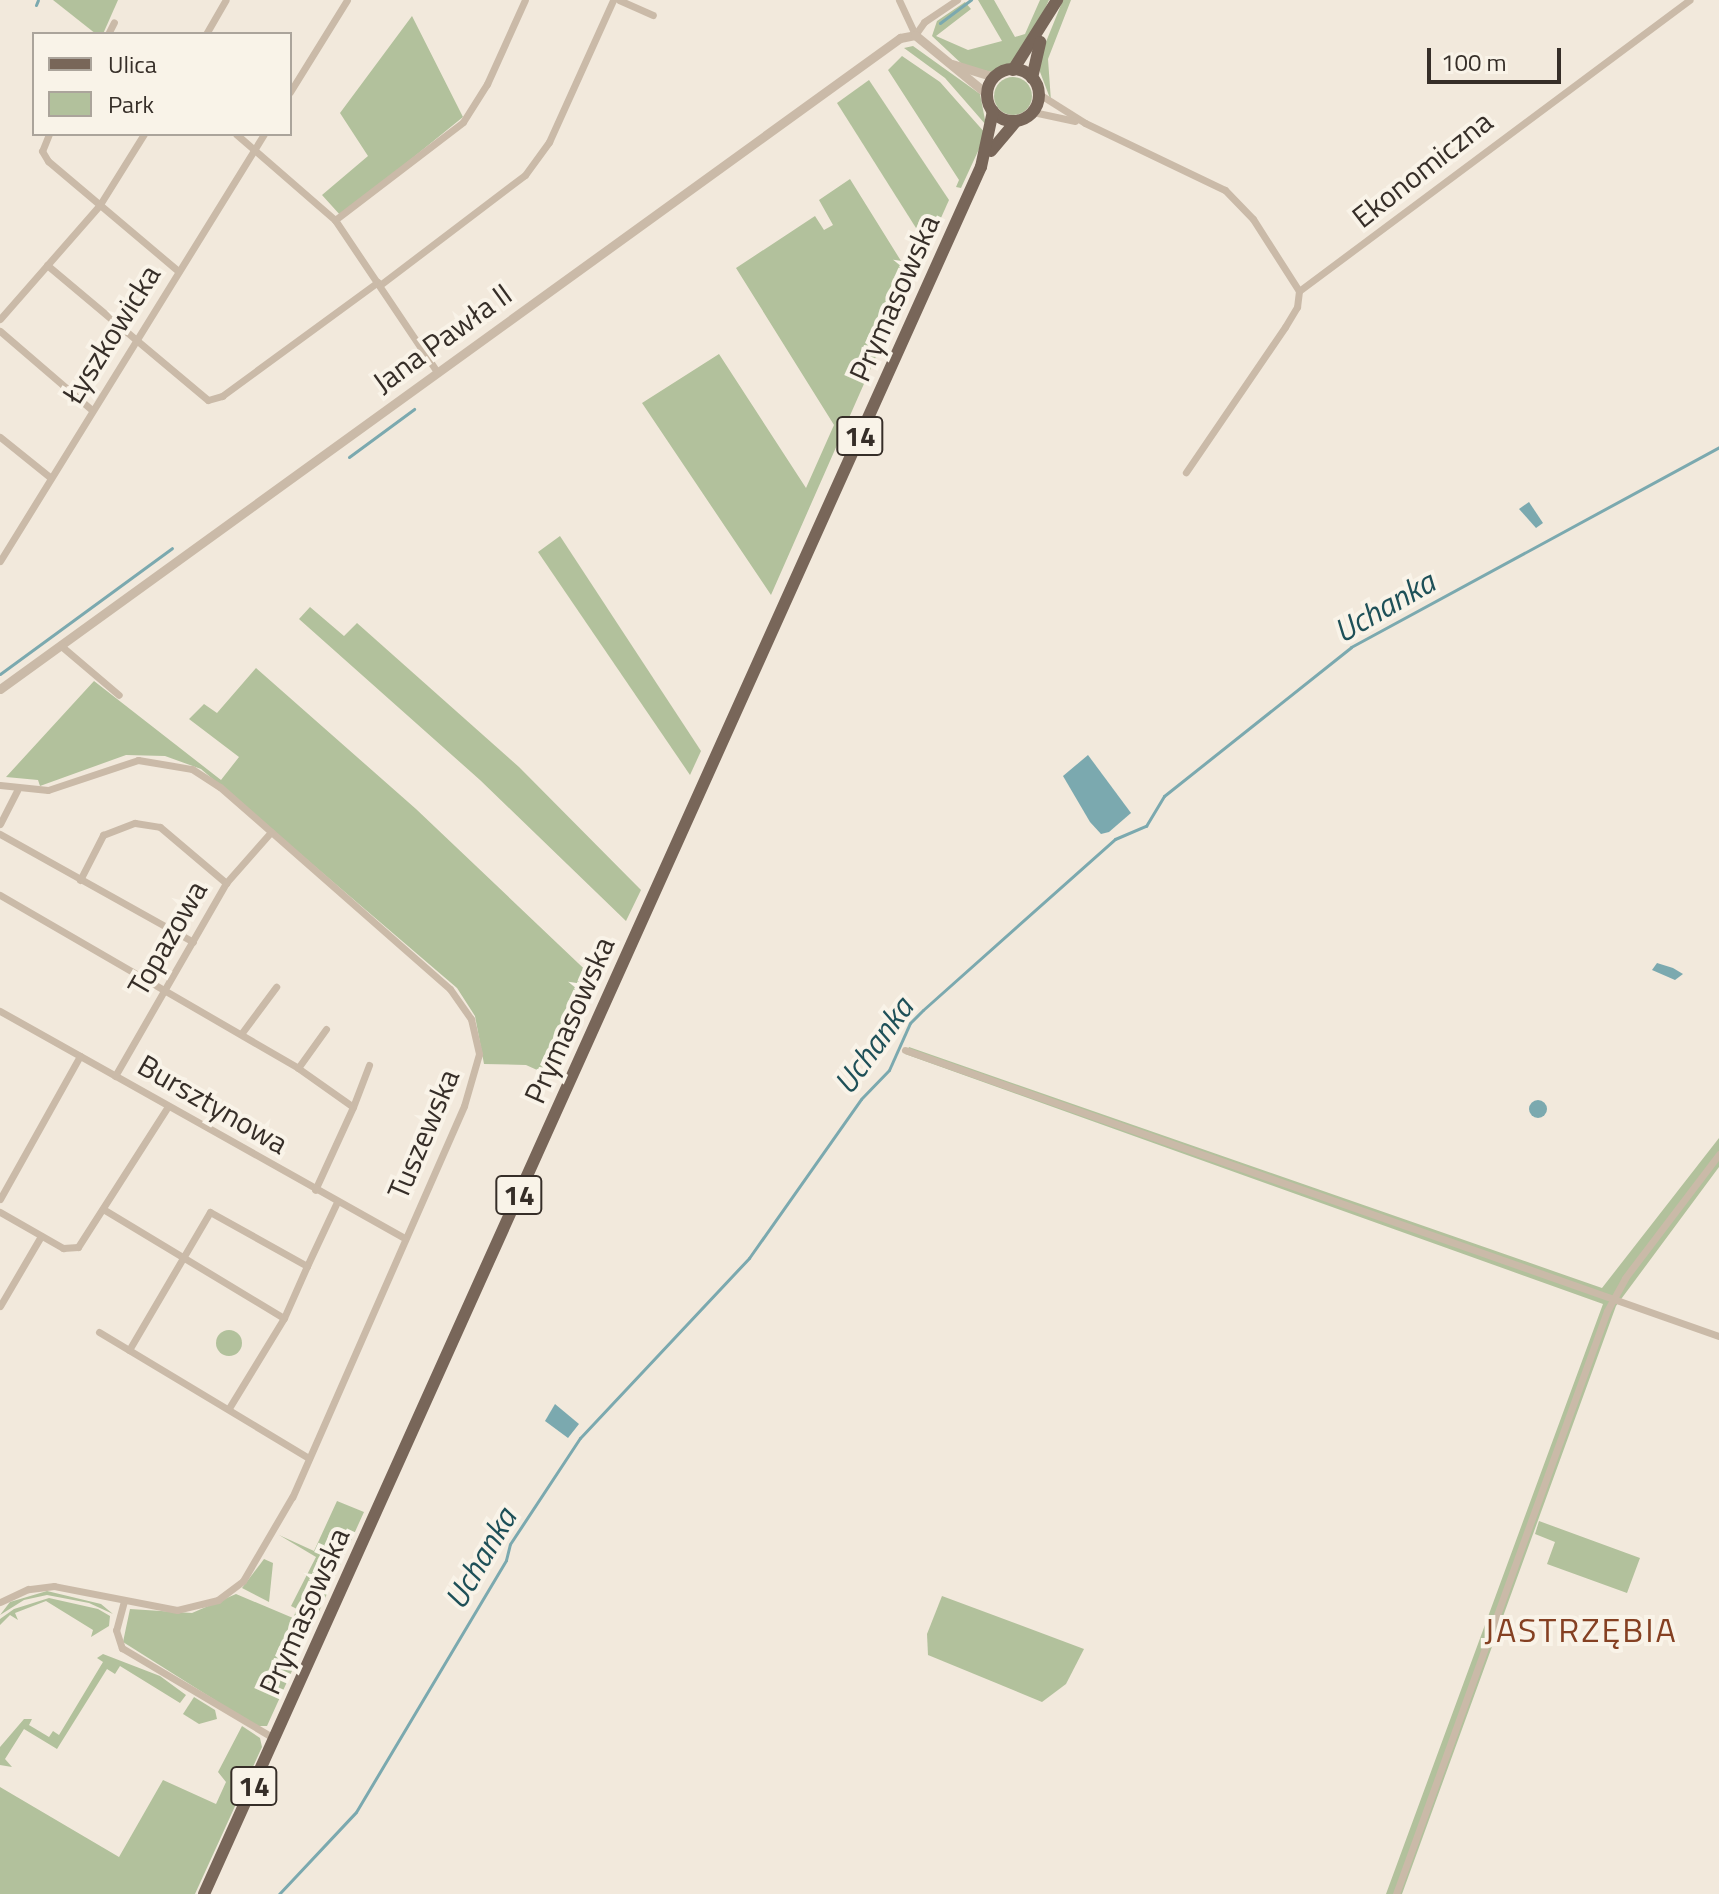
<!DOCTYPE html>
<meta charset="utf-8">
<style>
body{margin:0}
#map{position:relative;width:1719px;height:1894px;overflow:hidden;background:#f2e9dc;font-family:"Titillium Web",sans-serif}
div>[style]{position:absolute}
.green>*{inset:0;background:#b2c19c}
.round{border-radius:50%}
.water>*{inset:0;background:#7ba9af}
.stream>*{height:3px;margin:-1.5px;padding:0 1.5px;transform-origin:1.5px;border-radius:1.5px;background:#7ba9af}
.minor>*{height:7px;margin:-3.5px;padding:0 3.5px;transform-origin:3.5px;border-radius:3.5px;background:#cabaa8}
.tertiary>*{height:9px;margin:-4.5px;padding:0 4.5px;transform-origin:4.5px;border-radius:4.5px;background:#cabaa8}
.primary>*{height:12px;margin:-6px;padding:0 6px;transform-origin:6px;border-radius:6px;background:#786659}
.primary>.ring{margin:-6px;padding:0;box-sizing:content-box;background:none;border:12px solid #786659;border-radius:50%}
span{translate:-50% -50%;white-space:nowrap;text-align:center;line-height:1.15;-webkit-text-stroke:8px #f9f3e8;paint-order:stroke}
.shield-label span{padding:2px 6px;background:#f9f3e8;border:2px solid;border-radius:6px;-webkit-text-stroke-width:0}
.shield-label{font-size:28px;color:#362e28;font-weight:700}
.street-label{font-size:30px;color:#362e28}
.water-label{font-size:32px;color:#1e5058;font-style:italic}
.quarter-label{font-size:34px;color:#854022;letter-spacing:2px}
.legend{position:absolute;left:32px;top:32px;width:260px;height:104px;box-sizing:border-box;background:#f9f3e8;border:2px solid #aba49b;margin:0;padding:10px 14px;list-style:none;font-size:24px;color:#362e28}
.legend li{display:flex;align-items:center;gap:16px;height:40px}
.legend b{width:40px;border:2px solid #aba49b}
.scale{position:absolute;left:1427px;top:48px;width:134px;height:36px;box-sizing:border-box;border:4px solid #362e28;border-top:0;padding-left:10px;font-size:24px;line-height:28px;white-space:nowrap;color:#362e28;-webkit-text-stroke:6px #f9f3e8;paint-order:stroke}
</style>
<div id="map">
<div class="green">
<i style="clip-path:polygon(53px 0,118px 0,103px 34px,96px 34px)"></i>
<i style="clip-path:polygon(978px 0,994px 0,1015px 37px,1025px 34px,1040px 0,1049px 0,1026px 49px,1012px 64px,991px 72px,963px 65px,932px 36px,937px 21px,965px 2px,971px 9px,936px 36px,968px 50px,1002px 41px)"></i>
<i style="clip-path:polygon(1063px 0,1071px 0,1048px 59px,1051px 101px,1037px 64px)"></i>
<i style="clip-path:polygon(412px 16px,463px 117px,341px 216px,322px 195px,368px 156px,340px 113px)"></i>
<i style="clip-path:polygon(913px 46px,980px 94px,986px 125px,945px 78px,904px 48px)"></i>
<i style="clip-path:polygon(902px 56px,940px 82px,986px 134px,961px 188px,956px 187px,959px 180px,888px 70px)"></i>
<i class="round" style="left:994px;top:77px;width:38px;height:38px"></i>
<i style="clip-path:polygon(869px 80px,949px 200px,928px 247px,837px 103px)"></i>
<i style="clip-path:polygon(850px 179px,911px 277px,771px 595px,642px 403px,719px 354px,806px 488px,834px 425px,736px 268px,815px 216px,824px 230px,833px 225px,819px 200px)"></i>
<i style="clip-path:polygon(560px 536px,701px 751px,690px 775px,538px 552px)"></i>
<i style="clip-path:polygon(310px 607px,344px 636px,357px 623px,519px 767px,641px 890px,626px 921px,480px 780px,299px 619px)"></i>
<i style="clip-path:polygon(256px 668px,416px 809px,598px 982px,555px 1078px,526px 1065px,484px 1064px,475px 1016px,457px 988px,201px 769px,165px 756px,126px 755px,40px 786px,38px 780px,6px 777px,94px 681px,221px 780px,239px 757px,189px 719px,204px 704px,217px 713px)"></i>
<i style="clip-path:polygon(909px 1047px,1602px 1288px,1719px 1138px,1719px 1167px,1616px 1306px,1402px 1894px,1386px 1894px,1603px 1304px,905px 1054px)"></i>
<i class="round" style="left:216px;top:1330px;width:26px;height:26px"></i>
<i style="clip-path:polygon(337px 1501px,364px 1512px,267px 1726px,256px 1726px,123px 1642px,130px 1609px,192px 1613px,236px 1594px,293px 1618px,297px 1609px,291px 1606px,316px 1557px,279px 1535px,314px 1551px)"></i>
<i style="clip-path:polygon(1539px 1521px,1640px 1558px,1627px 1593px,1547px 1564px,1555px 1542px,1535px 1534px)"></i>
<i style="clip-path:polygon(264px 1559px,273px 1563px,269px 1602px,242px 1588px)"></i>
<i style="clip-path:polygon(47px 1591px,101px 1604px,113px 1614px,89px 1603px,47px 1595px,24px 1600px,0 1615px,10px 1602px)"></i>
<i style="clip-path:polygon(942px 1596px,1084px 1649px,1066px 1684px,1042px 1702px,928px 1655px,927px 1634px)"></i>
<i style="clip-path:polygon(49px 1598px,98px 1609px,110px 1616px,109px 1626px,91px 1637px,93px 1630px,46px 1601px,15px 1613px,18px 1620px,10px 1615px,0 1625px,0 1619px,14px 1609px)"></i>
<i style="clip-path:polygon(103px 1654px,160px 1676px,186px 1695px,180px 1703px,120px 1666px,115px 1674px,107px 1669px,57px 1749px,24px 1729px,5px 1759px,12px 1767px,0 1765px,0 1747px,24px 1719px,32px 1719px,29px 1725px,49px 1737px,53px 1731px,59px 1735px,103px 1662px,97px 1658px)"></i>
<i style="clip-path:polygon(194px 1697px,215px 1710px,217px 1719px,199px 1724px,183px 1714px)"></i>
<i style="clip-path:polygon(242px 1726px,260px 1738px,262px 1747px,195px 1894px,0 1894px,0 1787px,119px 1857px,163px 1780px,216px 1804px,226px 1782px,218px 1772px)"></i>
</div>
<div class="water">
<i style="clip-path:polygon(1529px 502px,1543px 523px,1536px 528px,1519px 509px)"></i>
<i style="clip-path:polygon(1088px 755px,1131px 813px,1109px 832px,1101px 834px,1090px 822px,1063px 776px)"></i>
<i style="clip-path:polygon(1657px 963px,1673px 968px,1683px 974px,1675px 980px,1652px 970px)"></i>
<i class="round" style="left:1529px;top:1100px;width:18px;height:18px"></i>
<i style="clip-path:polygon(555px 1404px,579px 1424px,568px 1438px,545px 1421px)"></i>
</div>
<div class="stream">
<i style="left:36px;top:5px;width:5px;rotate:-68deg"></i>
<i style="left:940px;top:23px;width:39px;rotate:-37deg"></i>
<i style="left:349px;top:457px;width:81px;rotate:-36.4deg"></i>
<i style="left:0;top:674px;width:213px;rotate:-36.2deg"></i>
<i style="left:279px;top:1894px;width:112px;rotate:-46.8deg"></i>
<i style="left:356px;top:1812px;width:293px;rotate:-59.2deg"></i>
<i style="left:506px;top:1560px;width:16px;rotate:-76deg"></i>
<i style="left:510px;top:1544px;width:127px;rotate:-56.6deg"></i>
<i style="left:580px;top:1438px;width:247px;rotate:-46.8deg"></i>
<i style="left:749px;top:1258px;width:194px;rotate:-54.8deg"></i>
<i style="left:861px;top:1099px;width:40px;rotate:-46deg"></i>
<i style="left:889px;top:1070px;width:51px;rotate:-65.9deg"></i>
<i style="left:910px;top:1023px;width:18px;rotate:-45deg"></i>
<i style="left:923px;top:1010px;width:257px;rotate:-41.7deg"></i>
<i style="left:1115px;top:839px;width:34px;rotate:-23deg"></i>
<i style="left:1146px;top:826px;width:35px;rotate:-59deg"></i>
<i style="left:1164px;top:796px;width:239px;rotate:-38.5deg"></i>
<i style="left:1351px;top:647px;width:419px;rotate:-28.5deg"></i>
</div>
<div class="minor">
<i style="left:619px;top:0;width:37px;rotate:24deg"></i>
<i style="left:899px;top:0;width:38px;rotate:65deg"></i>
<i style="left:108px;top:34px;width:13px;rotate:-63deg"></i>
<i style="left:206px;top:34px;width:39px;rotate:-60deg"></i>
<i style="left:915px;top:35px;width:16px;rotate:-55deg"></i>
<i style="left:924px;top:22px;width:40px;rotate:-34deg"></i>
<i style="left:290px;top:92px;width:108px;rotate:-58.2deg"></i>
<i style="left:1039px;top:94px;width:54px;rotate:32.2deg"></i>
<i style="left:1085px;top:123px;width:155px;rotate:25.6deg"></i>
<i style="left:1225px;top:190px;width:40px;rotate:46deg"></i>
<i style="left:1253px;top:219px;width:85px;rotate:57.4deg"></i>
<i style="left:1299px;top:291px;width:16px;rotate:97deg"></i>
<i style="left:1297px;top:307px;width:23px;rotate:121deg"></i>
<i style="left:1285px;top:327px;width:176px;rotate:124.3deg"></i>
<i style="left:1033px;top:112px;width:43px;rotate:12.1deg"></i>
<i style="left:49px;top:134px;width:18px;rotate:112deg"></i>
<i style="left:42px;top:151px;width:12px;rotate:59deg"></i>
<i style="left:48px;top:161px;width:170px;rotate:40.2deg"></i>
<i style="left:236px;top:134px;width:131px;rotate:41deg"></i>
<i style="left:335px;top:220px;width:184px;rotate:56.1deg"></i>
<i style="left:335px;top:220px;width:161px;rotate:-37.4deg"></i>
<i style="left:463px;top:122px;width:45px;rotate:-57.7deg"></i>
<i style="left:487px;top:84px;width:92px;rotate:-65.7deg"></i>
<i style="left:47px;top:265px;width:210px;rotate:40deg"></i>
<i style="left:208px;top:400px;width:15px;rotate:-16deg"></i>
<i style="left:222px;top:396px;width:193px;rotate:-36.2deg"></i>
<i style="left:380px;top:285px;width:182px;rotate:-37.2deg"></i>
<i style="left:525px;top:175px;width:41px;rotate:-54deg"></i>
<i style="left:549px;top:142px;width:156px;rotate:-65.7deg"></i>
<i style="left:1299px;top:291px;width:487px;rotate:-36.7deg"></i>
<i style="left:0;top:319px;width:150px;rotate:-48.8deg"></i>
<i style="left:99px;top:206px;width:85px;rotate:-58deg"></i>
<i style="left:0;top:331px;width:121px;rotate:40.7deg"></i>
<i style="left:0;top:437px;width:65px;rotate:38.8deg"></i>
<i style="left:0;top:561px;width:502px;rotate:-58.27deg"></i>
<i style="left:60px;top:645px;width:77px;rotate:40.3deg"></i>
<i style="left:0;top:785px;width:48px;rotate:5.9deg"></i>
<i style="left:48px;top:790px;width:95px;rotate:-18.4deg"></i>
<i style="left:138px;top:760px;width:55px;rotate:9.5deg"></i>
<i style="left:192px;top:769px;width:33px;rotate:33deg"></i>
<i style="left:220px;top:787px;width:306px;rotate:41.3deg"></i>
<i style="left:450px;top:989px;width:37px;rotate:55deg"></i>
<i style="left:471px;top:1019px;width:36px;rotate:77deg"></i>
<i style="left:479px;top:1054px;width:54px;rotate:106.1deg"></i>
<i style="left:464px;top:1106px;width:427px;rotate:113.7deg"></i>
<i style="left:292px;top:1497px;width:97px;rotate:120.3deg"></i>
<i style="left:243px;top:1581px;width:31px;rotate:143deg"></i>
<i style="left:218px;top:1600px;width:42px;rotate:166.3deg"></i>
<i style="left:177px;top:1610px;width:125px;rotate:-169deg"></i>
<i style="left:54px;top:1586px;width:26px;rotate:173deg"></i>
<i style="left:28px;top:1589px;width:31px;rotate:155deg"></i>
<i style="left:0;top:824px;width:38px;rotate:-63deg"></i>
<i style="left:0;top:834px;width:221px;rotate:29.2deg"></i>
<i style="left:80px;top:880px;width:51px;rotate:-62.9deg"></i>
<i style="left:103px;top:835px;width:34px;rotate:-21deg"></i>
<i style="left:135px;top:823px;width:25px;rotate:9deg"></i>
<i style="left:160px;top:827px;width:87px;rotate:40.3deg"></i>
<i style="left:0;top:895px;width:345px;rotate:30.1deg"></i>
<i style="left:298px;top:1068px;width:67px;rotate:35.3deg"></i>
<i style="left:353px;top:1107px;width:91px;rotate:114.6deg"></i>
<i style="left:0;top:1011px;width:463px;rotate:29.3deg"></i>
<i style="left:241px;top:1034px;width:59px;rotate:-53.3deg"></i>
<i style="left:905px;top:1050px;width:863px;rotate:19.36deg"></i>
<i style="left:298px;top:1068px;width:48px;rotate:-54.3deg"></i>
<i style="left:115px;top:1076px;width:223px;rotate:-60.1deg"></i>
<i style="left:226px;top:883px;width:68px;rotate:-48.6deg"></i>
<i style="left:353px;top:1107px;width:45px;rotate:-69.1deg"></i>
<i style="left:0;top:1199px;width:164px;rotate:-60.8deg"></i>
<i style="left:103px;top:1209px;width:211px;rotate:31.1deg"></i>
<i style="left:0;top:1212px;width:73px;rotate:29.7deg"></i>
<i style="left:63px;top:1248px;width:15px;rotate:-4deg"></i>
<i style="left:78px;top:1247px;width:167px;rotate:-57.4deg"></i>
<i style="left:307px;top:1266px;width:71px;rotate:-64.9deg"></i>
<i style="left:0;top:1306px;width:81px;rotate:-59.6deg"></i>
<i style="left:99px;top:1332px;width:245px;rotate:31deg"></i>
<i style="left:129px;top:1350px;width:160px;rotate:-59.6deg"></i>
<i style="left:210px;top:1212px;width:111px;rotate:29.1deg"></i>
<i style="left:307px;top:1266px;width:57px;rotate:113.9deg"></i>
<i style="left:284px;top:1318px;width:105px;rotate:121.4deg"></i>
<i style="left:124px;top:1601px;width:30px;rotate:105deg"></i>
<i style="left:116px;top:1630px;width:19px;rotate:72deg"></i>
<i style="left:122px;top:1648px;width:178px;rotate:30.7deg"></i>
<i style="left:1396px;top:1894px;width:620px;rotate:-70.1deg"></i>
<i style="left:1607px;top:1311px;width:38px;rotate:-61deg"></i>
<i style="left:1625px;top:1278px;width:156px;rotate:-52.8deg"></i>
</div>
<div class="tertiary">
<i style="left:952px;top:64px;width:44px;rotate:17.2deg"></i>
<i style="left:0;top:689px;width:1111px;rotate:-35.88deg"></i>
<i style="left:900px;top:38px;width:15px;rotate:-11deg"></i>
<i style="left:915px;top:35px;width:93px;rotate:39.3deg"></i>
</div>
<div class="primary">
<i class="ring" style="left:987px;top:69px;width:40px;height:40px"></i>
<i style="left:1013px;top:70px;width:83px;rotate:-57.8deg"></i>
<i style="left:1032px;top:78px;width:37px;rotate:-77deg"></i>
<i style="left:991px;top:151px;width:39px;rotate:-50deg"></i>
<i style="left:204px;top:1894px;width:1894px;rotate:-65.78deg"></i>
<i style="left:981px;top:167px;width:57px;rotate:-77.9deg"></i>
</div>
<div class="shield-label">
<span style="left:860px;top:436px">14</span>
<span style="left:519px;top:1195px">14</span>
<span style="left:254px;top:1786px">14</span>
</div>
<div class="street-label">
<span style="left:1422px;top:169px;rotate:-38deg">Ekonomiczna</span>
<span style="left:894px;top:298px;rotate:-66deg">Prymasowska</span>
<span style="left:111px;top:334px;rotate:-58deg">Łyszkowicka</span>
<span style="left:442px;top:338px;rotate:-36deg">Jana Pawła II</span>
<span style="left:167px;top:938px;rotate:-60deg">Topazowa</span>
<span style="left:569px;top:1020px;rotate:-66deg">Prymasowska</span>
<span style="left:213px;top:1104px;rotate:30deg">Bursztynowa</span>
<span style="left:423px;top:1134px;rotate:-67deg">Tuszewska</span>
<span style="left:304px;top:1611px;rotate:-66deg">Prymasowska</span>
</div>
<div class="water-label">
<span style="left:1384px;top:606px;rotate:-30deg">Uchanka</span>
<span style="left:873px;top:1045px;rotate:-54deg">Uchanka</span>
<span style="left:480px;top:1558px;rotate:-60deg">Uchanka</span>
</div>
<div class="quarter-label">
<span style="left:1581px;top:1630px">JASTRZĘBIA</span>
</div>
<ul class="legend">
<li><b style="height:10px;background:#786659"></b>Ulica</li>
<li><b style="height:22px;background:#b2c19c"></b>Park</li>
</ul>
<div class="scale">100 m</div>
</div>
